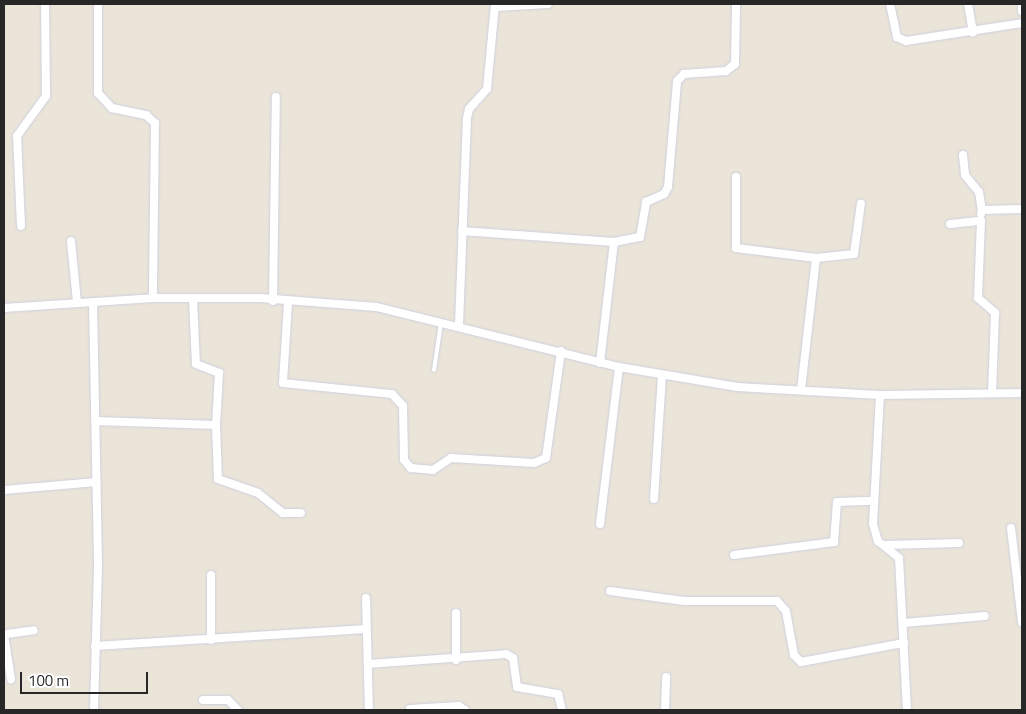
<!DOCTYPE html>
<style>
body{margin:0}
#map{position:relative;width:1026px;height:714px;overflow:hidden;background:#ebe4d8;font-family:"Titillium Web",sans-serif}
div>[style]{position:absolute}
.roads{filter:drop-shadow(0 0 1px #cdd0e1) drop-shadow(0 0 1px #cdd0e1)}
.lane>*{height:4px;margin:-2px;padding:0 2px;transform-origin:2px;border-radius:2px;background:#fff}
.street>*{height:8px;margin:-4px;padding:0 4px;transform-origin:4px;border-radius:4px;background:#fff}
span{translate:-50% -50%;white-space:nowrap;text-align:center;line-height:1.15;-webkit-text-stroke:5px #fff;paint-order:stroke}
.frame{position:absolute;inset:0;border:5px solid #272727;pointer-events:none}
.scale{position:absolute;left:20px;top:672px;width:128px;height:22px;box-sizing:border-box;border:2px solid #272727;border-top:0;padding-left:6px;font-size:15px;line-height:18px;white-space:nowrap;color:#272727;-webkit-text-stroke:4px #fff;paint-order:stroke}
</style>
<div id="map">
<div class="roads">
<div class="lane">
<i style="left:434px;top:370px;width:48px;rotate:-81.5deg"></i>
</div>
<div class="street">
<i style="left:98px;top:4px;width:89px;rotate:90deg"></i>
<i style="left:98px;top:93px;width:21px;rotate:47deg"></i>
<i style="left:112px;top:108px;width:35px;rotate:12deg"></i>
<i style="left:146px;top:115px;width:12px;rotate:42deg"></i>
<i style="left:155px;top:123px;width:175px;rotate:90.7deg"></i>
<i style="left:890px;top:4px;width:34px;rotate:78deg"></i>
<i style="left:897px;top:37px;width:10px;rotate:24deg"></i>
<i style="left:906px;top:41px;width:117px;rotate:-8.8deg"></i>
<i style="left:968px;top:4px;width:29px;rotate:80deg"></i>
<i style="left:1022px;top:4px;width:7px;rotate:90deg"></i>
<i style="left:495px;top:7px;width:53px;rotate:-3.2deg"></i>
<i style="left:963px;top:155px;width:20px;rotate:84deg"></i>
<i style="left:965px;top:175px;width:22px;rotate:51deg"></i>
<i style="left:979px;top:192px;width:18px;rotate:81deg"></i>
<i style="left:736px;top:177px;width:71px;rotate:90deg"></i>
<i style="left:736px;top:248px;width:81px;rotate:7.1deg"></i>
<i style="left:981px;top:214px;width:4px;rotate:-76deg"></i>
<i style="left:982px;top:210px;width:40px;rotate:-1.4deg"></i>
<i style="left:950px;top:224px;width:31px;rotate:-6deg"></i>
<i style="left:981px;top:221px;width:77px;rotate:92.2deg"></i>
<i style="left:978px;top:298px;width:23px;rotate:41deg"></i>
<i style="left:995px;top:313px;width:80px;rotate:92.1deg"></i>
<i style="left:21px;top:226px;width:90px;rotate:-92.5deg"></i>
<i style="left:17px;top:136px;width:49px;rotate:-54.1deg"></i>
<i style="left:46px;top:96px;width:92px;rotate:-90.6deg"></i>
<i style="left:462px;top:231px;width:152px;rotate:4.1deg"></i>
<i style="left:71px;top:241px;width:61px;rotate:84.4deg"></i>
<i style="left:193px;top:299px;width:65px;rotate:87.4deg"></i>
<i style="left:196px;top:364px;width:25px;rotate:21deg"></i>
<i style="left:219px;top:373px;width:52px;rotate:93.3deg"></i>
<i style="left:273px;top:301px;width:204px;rotate:-89.2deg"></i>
<i style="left:93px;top:302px;width:265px;rotate:88.9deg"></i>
<i style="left:98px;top:567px;width:143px;rotate:91.6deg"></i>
<i style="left:288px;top:303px;width:80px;rotate:93.6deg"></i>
<i style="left:283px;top:383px;width:110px;rotate:5.8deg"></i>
<i style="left:392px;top:394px;width:16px;rotate:47deg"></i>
<i style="left:403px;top:406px;width:54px;rotate:88.9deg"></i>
<i style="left:404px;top:460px;width:11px;rotate:49deg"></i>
<i style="left:411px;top:468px;width:22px;rotate:5deg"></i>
<i style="left:433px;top:470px;width:22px;rotate:-34deg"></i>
<i style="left:451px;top:458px;width:83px;rotate:3.4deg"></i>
<i style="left:534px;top:463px;width:13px;rotate:-23deg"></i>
<i style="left:546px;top:458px;width:108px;rotate:-82deg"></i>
<i style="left:4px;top:308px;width:149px;rotate:-3.8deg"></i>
<i style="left:153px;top:298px;width:107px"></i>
<i style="left:260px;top:298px;width:117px;rotate:4.4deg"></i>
<i style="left:377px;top:307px;width:249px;rotate:13.9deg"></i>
<i style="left:619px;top:367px;width:120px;rotate:9.6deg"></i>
<i style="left:737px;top:387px;width:143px;rotate:3.2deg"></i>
<i style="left:880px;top:395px;width:142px;rotate:-0.8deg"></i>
<i style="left:459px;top:325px;width:207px;rotate:-87.8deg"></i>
<i style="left:467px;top:118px;width:9px;rotate:-77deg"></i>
<i style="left:469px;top:109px;width:27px;rotate:-48deg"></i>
<i style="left:487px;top:89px;width:85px;rotate:-84.6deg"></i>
<i style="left:600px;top:363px;width:122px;rotate:-83.4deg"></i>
<i style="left:614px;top:242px;width:26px;rotate:-11deg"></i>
<i style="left:640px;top:237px;width:36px;rotate:-80deg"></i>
<i style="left:646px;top:202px;width:20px;rotate:-24deg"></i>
<i style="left:664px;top:194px;width:8px;rotate:-60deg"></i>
<i style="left:668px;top:187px;width:106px;rotate:-85.1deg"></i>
<i style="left:677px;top:81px;width:10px;rotate:-45deg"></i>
<i style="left:684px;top:74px;width:42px;rotate:-4.1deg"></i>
<i style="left:726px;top:71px;width:11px;rotate:-38deg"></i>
<i style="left:735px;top:64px;width:60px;rotate:-89deg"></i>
<i style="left:801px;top:390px;width:133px;rotate:-83.5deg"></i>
<i style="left:816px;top:258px;width:38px;rotate:-6deg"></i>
<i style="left:854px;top:254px;width:51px;rotate:-82.2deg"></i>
<i style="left:880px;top:395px;width:129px;rotate:93.1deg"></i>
<i style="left:873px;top:524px;width:18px;rotate:74deg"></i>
<i style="left:878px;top:541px;width:27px;rotate:39deg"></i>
<i style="left:899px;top:558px;width:152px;rotate:87deg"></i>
<i style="left:95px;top:421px;width:121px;rotate:1.9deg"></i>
<i style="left:216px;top:425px;width:54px;rotate:87.9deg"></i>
<i style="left:218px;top:479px;width:42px;rotate:19.3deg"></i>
<i style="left:258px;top:493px;width:32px;rotate:39deg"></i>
<i style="left:283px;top:513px;width:18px"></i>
<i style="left:4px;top:490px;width:93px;rotate:-4.9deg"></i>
<i style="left:654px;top:499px;width:123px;rotate:-86.3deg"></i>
<i style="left:600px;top:524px;width:158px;rotate:-83.1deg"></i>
<i style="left:1011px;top:528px;width:95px;rotate:83.3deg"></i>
<i style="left:885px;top:545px;width:74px;rotate:-1.5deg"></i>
<i style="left:734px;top:555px;width:101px;rotate:-7.4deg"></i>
<i style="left:834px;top:542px;width:40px;rotate:-85.7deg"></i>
<i style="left:837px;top:502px;width:36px;rotate:-2deg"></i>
<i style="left:211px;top:575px;width:65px;rotate:90deg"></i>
<i style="left:610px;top:591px;width:75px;rotate:7.7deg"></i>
<i style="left:684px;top:601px;width:93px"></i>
<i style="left:777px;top:601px;width:13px;rotate:48deg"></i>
<i style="left:786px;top:611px;width:45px;rotate:79.7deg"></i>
<i style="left:794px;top:655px;width:10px;rotate:45deg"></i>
<i style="left:801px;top:662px;width:105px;rotate:-10.5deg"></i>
<i style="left:366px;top:598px;width:112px;rotate:88.5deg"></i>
<i style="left:456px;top:613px;width:47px;rotate:90deg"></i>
<i style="left:904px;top:623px;width:81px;rotate:-4.9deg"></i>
<i style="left:7px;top:634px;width:27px;rotate:-8deg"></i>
<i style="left:4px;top:635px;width:45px;rotate:81deg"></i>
<i style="left:95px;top:646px;width:272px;rotate:-3.6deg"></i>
<i style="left:368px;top:664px;width:138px;rotate:-4.1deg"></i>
<i style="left:506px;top:654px;width:8px;rotate:30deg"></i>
<i style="left:513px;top:658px;width:29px;rotate:82deg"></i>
<i style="left:517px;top:687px;width:42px;rotate:9.7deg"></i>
<i style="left:558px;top:694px;width:16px;rotate:76deg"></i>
<i style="left:203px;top:700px;width:25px"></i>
<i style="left:228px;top:700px;width:14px;rotate:45deg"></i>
<i style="left:410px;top:709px;width:49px;rotate:-3.5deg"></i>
<i style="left:459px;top:706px;width:7px;rotate:34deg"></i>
<i style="left:665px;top:710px;width:33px;rotate:-88deg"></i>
</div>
</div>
<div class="frame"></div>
<div class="scale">100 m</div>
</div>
